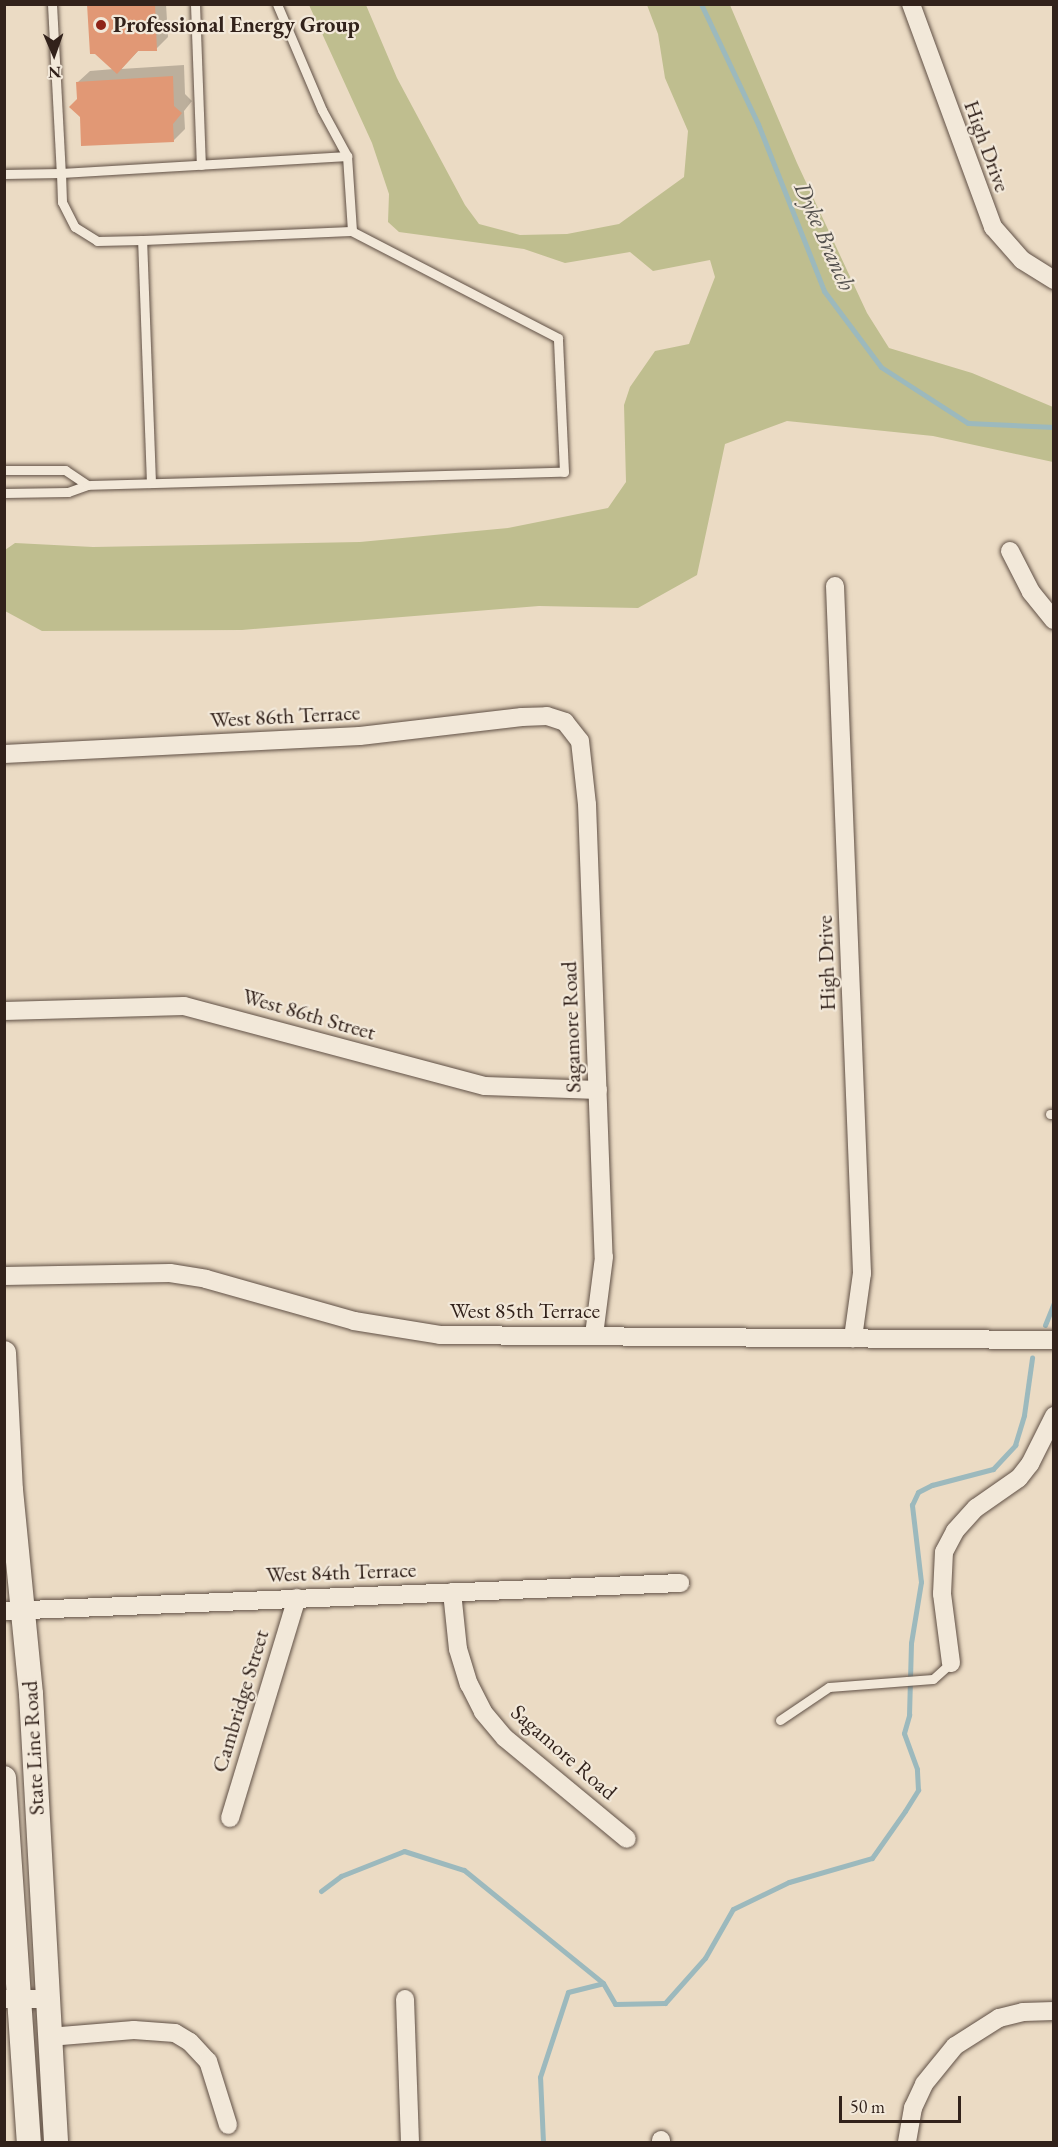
<!DOCTYPE html>
<style>
body{margin:0}
#map{position:relative;width:1058px;height:2147px;overflow:hidden;background:#ebdbc4;font-family:"EB Garamond",serif}
div>[style]{position:absolute}
.green>*{inset:0;background:#bfbe8f}
.shadow>*{inset:0;background:#0003}
.stream>*{height:5px;margin:-2.5px;padding:0 2.5px;transform-origin:2.5px;border-radius:2.5px;background:#9cb9bd}
.building>*{inset:0;background:#e19875}
.roads{filter:drop-shadow(0 0 2px #605045) drop-shadow(0 0 2px #605045)}
.lane>*{height:9px;margin:-4.5px;padding:0 4.5px;transform-origin:4.5px;border-radius:4.5px;background:#f2e8d9}
.street>*{height:18px;margin:-9px;padding:0 9px;transform-origin:9px;border-radius:9px;background:#f2e8d9}
.secondary>*{height:24px;margin:-12px;padding:0 12px;transform-origin:12px;border-radius:12px;background:#f2e8d9}
.dots>*{width:16px;height:16px;translate:-50% -50%;box-sizing:border-box;border:3px solid #f2e8d9;border-radius:50%}
span{translate:-50% -50%;white-space:nowrap;text-align:center;line-height:1.15;-webkit-text-stroke:4.5px #f2e8d9;paint-order:stroke}
.poi-label{font-size:22px;color:#32221b;font-weight:700}
.left{translate:0 -50%;text-align:left}
.street-label{font-size:22px;color:#32221b}
.water-label{font-size:24px;color:#524f4c;font-style:italic}
.frame{position:absolute;inset:0;border:6px solid #32221b;pointer-events:none}
.north{position:absolute;left:24px;top:24px;width:60px;height:60px;-webkit-text-stroke:4px #f2e8d9;paint-order:stroke;rotate:178deg;font-size:16px;font-weight:700;line-height:24px;text-align:center;color:#32221b}
.north::after{content:'';display:block;margin:auto;width:21px;height:27px;background:#32221b;clip-path:polygon(50% 0,100% 100%,50% 72%,0 100%)}
.scale{position:absolute;left:839px;top:2096px;width:122px;height:27px;box-sizing:border-box;border:3px solid #32221b;border-top:0;padding-left:8px;font-size:18px;line-height:21px;white-space:nowrap;color:#32221b;-webkit-text-stroke:4px #f2e8d9;paint-order:stroke}
</style>
<div id="map">
<div class="green">
<i style="clip-path:polygon(309px 5px,366px 5px,397px 78px,465px 205px,479px 224px,520px 235px,567px 234px,619px 224px,684px 177px,688px 131px,665px 78px,658px 34px,647px 5px,730px 5px,797px 163px,867px 313px,889px 348px,972px 373px,1053px 407px,1053px 462px,933px 436px,787px 421px,725px 444px,697px 575px,638px 608px,539px 606px,242px 630px,42px 631px,5px 611px,5px 550px,15px 543px,93px 547px,360px 542px,508px 528px,608px 508px,626px 482px,624px 405px,630px 387px,655px 351px,689px 344px,715px 277px,710px 260px,653px 271px,630px 252px,565px 263px,524px 249px,399px 232px,388px 222px,389px 194px,372px 143px)"></i>
</div>
<div class="shadow">
<i style="clip-path:polygon(89px 4px,166px 4px,168px 37px,156px 49px,139px 50px,121px 69px,184px 65px,185px 94px,192px 101px,184px 111px,185px 129px,173px 141px,81px 116px,78px 82px,90px 71px,114px 69px)"></i>
</div>
<div class="stream">
<i style="left:701px;top:4px;width:133px;rotate:64.6deg"></i>
<i style="left:758px;top:124px;width:180px;rotate:68.4deg"></i>
<i style="left:824px;top:291px;width:95px;rotate:53.1deg"></i>
<i style="left:881px;top:367px;width:103px;rotate:32.8deg"></i>
<i style="left:968px;top:423px;width:86px;rotate:2.7deg"></i>
<i style="left:1045px;top:1325px;width:24px;rotate:-68deg"></i>
<i style="left:321px;top:1891px;width:25px;rotate:-37deg"></i>
<i style="left:341px;top:1876px;width:68px;rotate:-21.6deg"></i>
<i style="left:404px;top:1851px;width:63px;rotate:17.6deg"></i>
<i style="left:464px;top:1870px;width:179px;rotate:39.1deg"></i>
<i style="left:543px;top:2142px;width:65px;rotate:-92.6deg"></i>
<i style="left:540px;top:2077px;width:89px;rotate:-71.8deg"></i>
<i style="left:568px;top:1992px;width:36px;rotate:-14deg"></i>
<i style="left:603px;top:1983px;width:24px;rotate:60deg"></i>
<i style="left:615px;top:2004px;width:50px;rotate:-1.1deg"></i>
<i style="left:665px;top:2003px;width:60px;rotate:-48.4deg"></i>
<i style="left:705px;top:1958px;width:56px;rotate:-60.3deg"></i>
<i style="left:733px;top:1909px;width:62px;rotate:-25.7deg"></i>
<i style="left:789px;top:1882px;width:86px;rotate:-16.1deg"></i>
<i style="left:872px;top:1858px;width:57px;rotate:-54.9deg"></i>
<i style="left:905px;top:1811px;width:25px;rotate:-58deg"></i>
<i style="left:918px;top:1790px;width:21px;rotate:-93deg"></i>
<i style="left:917px;top:1769px;width:38px;rotate:-110deg"></i>
<i style="left:904px;top:1733px;width:19px;rotate:-74deg"></i>
<i style="left:909px;top:1715px;width:72px;rotate:-88.4deg"></i>
<i style="left:911px;top:1643px;width:62px;rotate:-80.7deg"></i>
<i style="left:921px;top:1582px;width:78px;rotate:-96.7deg"></i>
<i style="left:912px;top:1505px;width:14px;rotate:-65deg"></i>
<i style="left:918px;top:1492px;width:16px;rotate:-27deg"></i>
<i style="left:932px;top:1485px;width:63px;rotate:-14.7deg"></i>
<i style="left:993px;top:1469px;width:33px;rotate:-47deg"></i>
<i style="left:1015px;top:1445px;width:31px;rotate:-73deg"></i>
<i style="left:1024px;top:1415px;width:58px;rotate:-82deg"></i>
</div>
<div class="building">
<i style="clip-path:polygon(87px 4px,155px 4px,157px 51px,138px 51px,117px 74px,95px 54px,90px 54px)"></i>
<i style="clip-path:polygon(173px 76px,174px 106px,182px 113px,173px 124px,174px 142px,81px 146px,80px 117px,69px 107px,77px 99px,76px 82px)"></i>
</div>
<div class="roads">
<div class="lane">
<i style="left:52px;top:4px;width:169px;rotate:87deg"></i>
<i style="left:61px;top:173px;width:287px;rotate:-3.4deg"></i>
<i style="left:195px;top:4px;width:161px;rotate:87.9deg"></i>
<i style="left:4px;top:174px;width:57px;rotate:-1deg"></i>
<i style="left:61px;top:173px;width:29px;rotate:88deg"></i>
<i style="left:62px;top:202px;width:28px;rotate:63deg"></i>
<i style="left:75px;top:227px;width:26px;rotate:32deg"></i>
<i style="left:97px;top:241px;width:45px;rotate:-1.3deg"></i>
<i style="left:4px;top:470px;width:61px"></i>
<i style="left:65px;top:470px;width:27px;rotate:34deg"></i>
<i style="left:151px;top:483px;width:243px;rotate:-92.1deg"></i>
<i style="left:142px;top:240px;width:210px;rotate:-2.5deg"></i>
<i style="left:4px;top:493px;width:64px;rotate:-0.9deg"></i>
<i style="left:68px;top:492px;width:20px;rotate:-20deg"></i>
<i style="left:87px;top:485px;width:477px;rotate:-1.6deg"></i>
<i style="left:564px;top:472px;width:134px;rotate:-92.6deg"></i>
<i style="left:558px;top:338px;width:232px;rotate:-152.6deg"></i>
<i style="left:352px;top:231px;width:75px;rotate:-93.8deg"></i>
<i style="left:347px;top:156px;width:52px;rotate:-118.5deg"></i>
<i style="left:322px;top:110px;width:115px;rotate:-113deg"></i>
<i style="left:1050px;top:1114px;width:4px"></i>
<i style="left:780px;top:1720px;width:59px;rotate:-34deg"></i>
<i style="left:829px;top:1687px;width:104px;rotate:-4.4deg"></i>
<i style="left:933px;top:1679px;width:24px;rotate:-42deg"></i>
</div>
<div class="street">
<i style="left:911px;top:4px;width:238px;rotate:69.8deg"></i>
<i style="left:993px;top:227px;width:44px;rotate:48.7deg"></i>
<i style="left:1022px;top:260px;width:38px;rotate:32deg"></i>
<i style="left:1010px;top:551px;width:46px;rotate:62.9deg"></i>
<i style="left:1031px;top:592px;width:36px;rotate:51deg"></i>
<i style="left:835px;top:586px;width:688px;rotate:87.75deg"></i>
<i style="left:862px;top:1273px;width:66px;rotate:97.9deg"></i>
<i style="left:4px;top:754px;width:356px;rotate:-2.9deg"></i>
<i style="left:360px;top:736px;width:163px;rotate:-6.7deg"></i>
<i style="left:522px;top:717px;width:25px;rotate:-2deg"></i>
<i style="left:547px;top:716px;width:19px;rotate:18deg"></i>
<i style="left:565px;top:722px;width:24px;rotate:52deg"></i>
<i style="left:580px;top:741px;width:63px;rotate:83.7deg"></i>
<i style="left:587px;top:804px;width:453px;rotate:87.9deg"></i>
<i style="left:604px;top:1257px;width:79px;rotate:97.3deg"></i>
<i style="left:4px;top:1011px;width:180px;rotate:-1.6deg"></i>
<i style="left:184px;top:1006px;width:311px;rotate:14.9deg"></i>
<i style="left:485px;top:1086px;width:113px;rotate:2deg"></i>
<i style="left:4px;top:1276px;width:166px;rotate:-1deg"></i>
<i style="left:170px;top:1273px;width:36px;rotate:9deg"></i>
<i style="left:206px;top:1279px;width:154px;rotate:15.8deg"></i>
<i style="left:354px;top:1321px;width:87px;rotate:9.2deg"></i>
<i style="left:440px;top:1335px;width:614px;rotate:0.47deg"></i>
<i style="left:452px;top:1592px;width:57px;rotate:84deg"></i>
<i style="left:458px;top:1649px;width:37px;rotate:73deg"></i>
<i style="left:469px;top:1684px;width:31px;rotate:63deg"></i>
<i style="left:483px;top:1712px;width:34px;rotate:50deg"></i>
<i style="left:505px;top:1738px;width:158px;rotate:39.6deg"></i>
<i style="left:4px;top:1611px;width:677px;rotate:-2.37deg"></i>
<i style="left:951px;top:1663px;width:70px;rotate:-97.4deg"></i>
<i style="left:942px;top:1594px;width:42px;rotate:-87.3deg"></i>
<i style="left:944px;top:1552px;width:24px;rotate:-62deg"></i>
<i style="left:955px;top:1531px;width:31px;rotate:-48deg"></i>
<i style="left:976px;top:1508px;width:52px;rotate:-34.9deg"></i>
<i style="left:1019px;top:1478px;width:18px;rotate:-52deg"></i>
<i style="left:1030px;top:1464px;width:54px;rotate:-63.4deg"></i>
<i style="left:230px;top:1818px;width:230px;rotate:-73.1deg"></i>
<i style="left:4px;top:1999px;width:43px"></i>
<i style="left:405px;top:1999px;width:143px;rotate:88deg"></i>
<i style="left:49px;top:2037px;width:85px;rotate:-4.7deg"></i>
<i style="left:134px;top:2030px;width:41px;rotate:4.2deg"></i>
<i style="left:175px;top:2033px;width:17px;rotate:31deg"></i>
<i style="left:190px;top:2042px;width:26px;rotate:47deg"></i>
<i style="left:208px;top:2061px;width:67px;rotate:72.6deg"></i>
<i style="left:661px;top:2140px;width:2px;rotate:90deg"></i>
<i style="left:907px;top:2142px;width:35px;rotate:-80deg"></i>
<i style="left:913px;top:2108px;width:26px;rotate:-65deg"></i>
<i style="left:924px;top:2084px;width:49px;rotate:-50.8deg"></i>
<i style="left:955px;top:2046px;width:52px;rotate:-32.5deg"></i>
<i style="left:999px;top:2018px;width:25px;rotate:-14deg"></i>
<i style="left:1023px;top:2012px;width:31px;rotate:-2deg"></i>
</div>
<div class="secondary">
<i style="left:4px;top:1353px;width:137px;rotate:87.1deg"></i>
<i style="left:11px;top:1490px;width:205px;rotate:84.4deg"></i>
<i style="left:31px;top:1694px;width:449px;rotate:86.8deg"></i>
<i style="left:4px;top:1778px;width:365px;rotate:86.1deg"></i>
</div>
</div>
<div class="dots">
<i style="left:101px;top:25px;background:#8f2418"></i>
</div>
<div class="poi-label">
<span class="left" style="left:113px;top:25px">Professional Energy Group</span>
</div>
<div class="street-label">
<span style="left:987px;top:146px;rotate:70deg">High Drive</span>
<span style="left:285px;top:716px;rotate:-3deg">West 86th Terrace</span>
<span style="left:826px;top:963px;rotate:-92deg">High Drive</span>
<span style="left:309px;top:1014px;rotate:16deg">West 86th Street</span>
<span style="left:571px;top:1027px;rotate:-92deg">Sagamore Road</span>
<span style="left:525px;top:1311px">West 85th Terrace</span>
<span style="left:341px;top:1572px;rotate:-2deg">West 84th Terrace</span>
<span style="left:240px;top:1701px;rotate:-73deg">Cambridge Street</span>
<span style="left:33px;top:1748px;rotate:-93deg">State Line Road</span>
<span style="left:564px;top:1752px;rotate:41deg">Sagamore Road</span>
</div>
<div class="water-label">
<span style="left:825px;top:236px;rotate:66deg">Dyke Branch</span>
</div>
<div class="frame"></div>
<div class="north">N</div>
<div class="scale">50 m</div>
</div>
